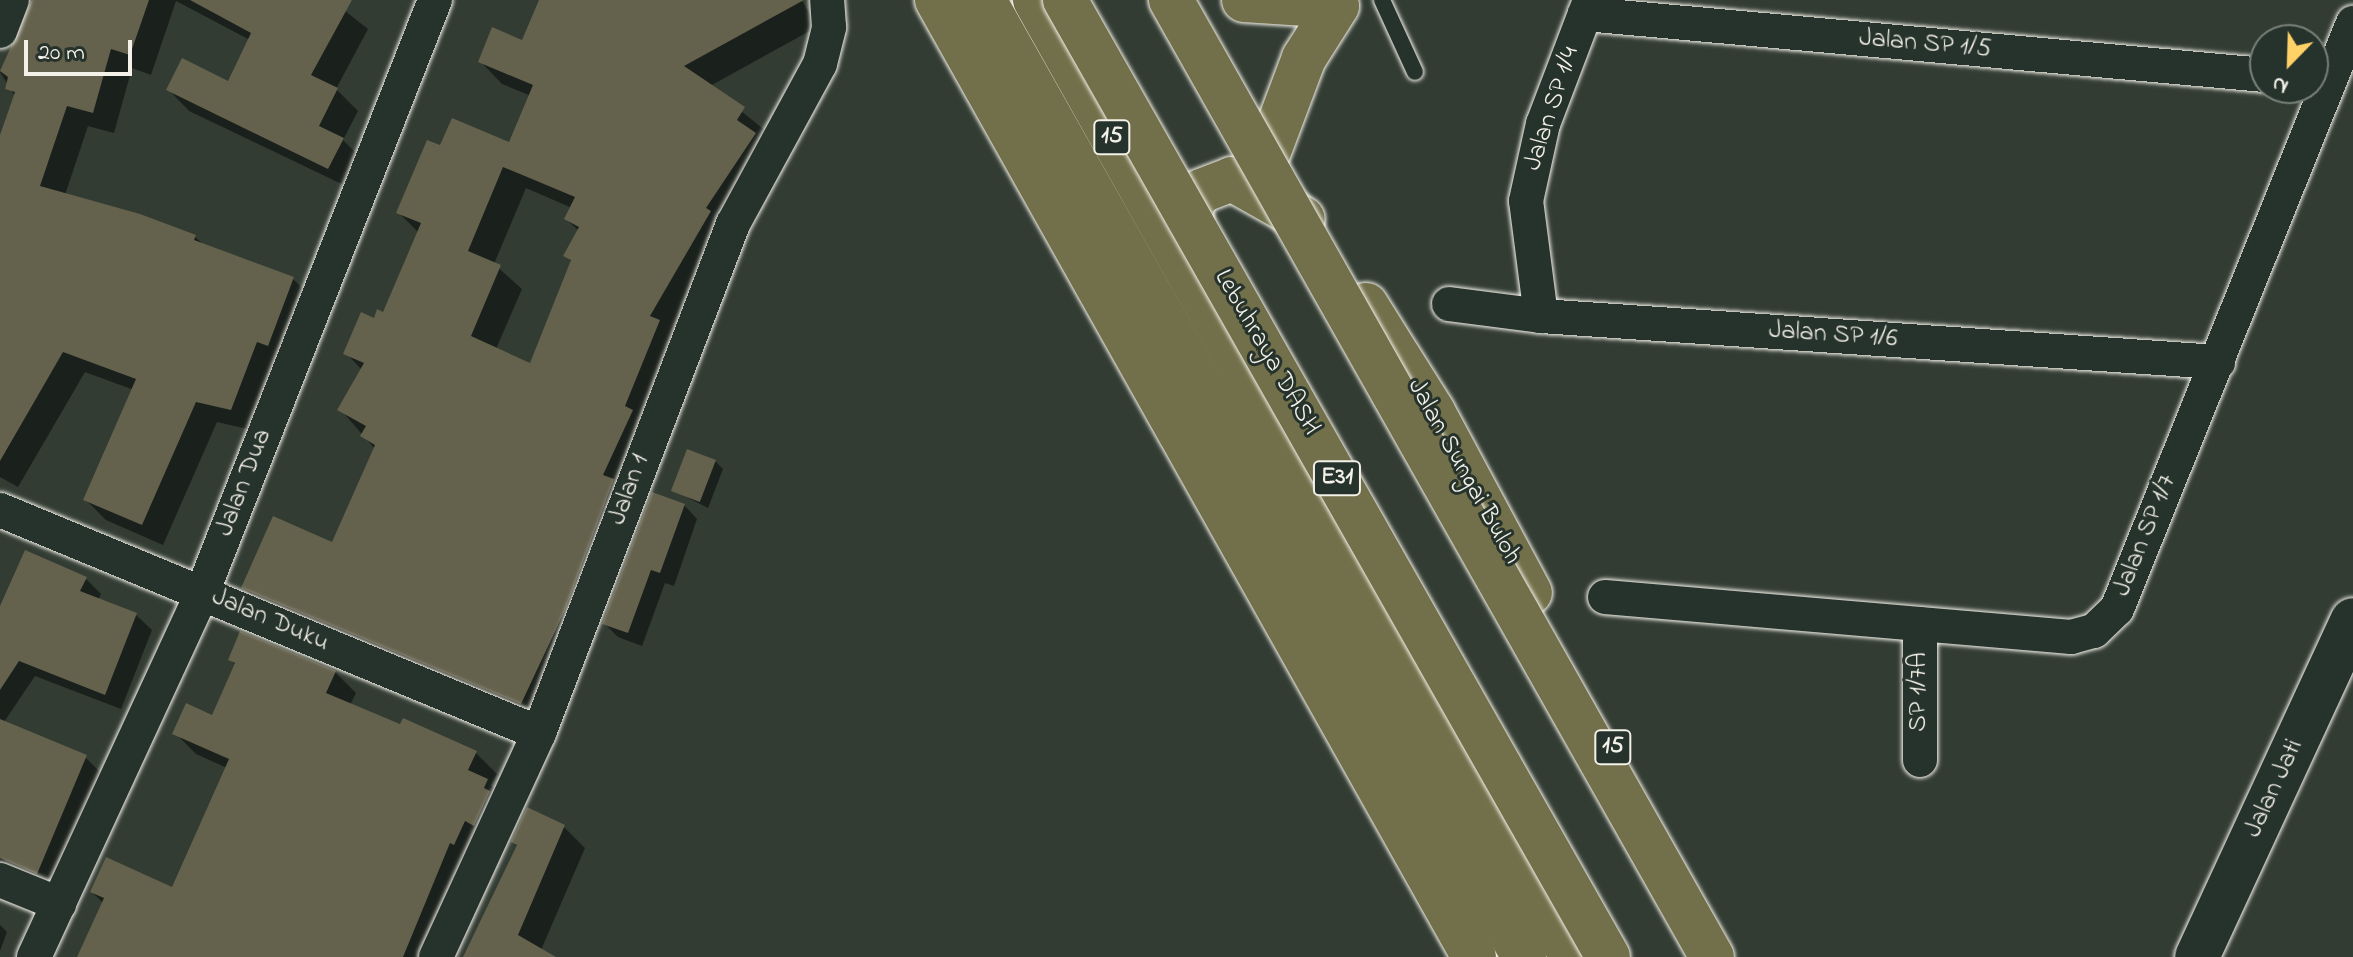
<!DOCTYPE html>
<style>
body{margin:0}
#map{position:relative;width:2353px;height:957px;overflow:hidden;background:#323c33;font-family:"Indie Flower",sans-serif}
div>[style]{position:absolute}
.shadow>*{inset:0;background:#0007}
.building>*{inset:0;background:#64614d;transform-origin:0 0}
.roads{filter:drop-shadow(0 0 2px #f4f1e8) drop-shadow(0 0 2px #f4f1e8)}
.lane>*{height:16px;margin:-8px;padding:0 8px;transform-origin:8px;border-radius:8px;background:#26332d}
.street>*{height:34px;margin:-17px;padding:0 17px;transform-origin:17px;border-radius:17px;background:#26332d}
.secondary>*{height:44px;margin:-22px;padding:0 22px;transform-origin:22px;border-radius:22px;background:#26332d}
.highway>*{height:44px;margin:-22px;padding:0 22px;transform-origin:22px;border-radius:22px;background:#71704a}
.bridges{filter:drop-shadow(0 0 2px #f4f1e8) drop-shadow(0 0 2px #f4f1e8)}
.highway-bridge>*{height:44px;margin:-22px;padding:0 22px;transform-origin:22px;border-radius:22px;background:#71704a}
span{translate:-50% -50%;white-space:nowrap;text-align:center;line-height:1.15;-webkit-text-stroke:6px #26332d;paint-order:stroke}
.shield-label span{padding:2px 6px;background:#26332d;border:2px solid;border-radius:6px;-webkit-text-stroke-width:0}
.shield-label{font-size:24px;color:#f4f1e8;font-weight:700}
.street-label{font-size:26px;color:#f4f1e8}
.north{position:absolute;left:2249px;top:24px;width:80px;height:80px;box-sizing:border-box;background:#26332d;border:2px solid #787f78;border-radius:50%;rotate:203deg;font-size:22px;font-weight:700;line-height:32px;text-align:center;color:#f4f1e8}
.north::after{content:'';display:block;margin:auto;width:28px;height:36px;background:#ffd166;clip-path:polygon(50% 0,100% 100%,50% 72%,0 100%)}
.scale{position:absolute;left:24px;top:40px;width:108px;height:36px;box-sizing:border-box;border:4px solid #f4f1e8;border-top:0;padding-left:10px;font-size:24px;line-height:28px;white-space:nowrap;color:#f4f1e8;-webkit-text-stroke:6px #26332d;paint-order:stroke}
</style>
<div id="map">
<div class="shadow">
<i style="clip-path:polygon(32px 0,331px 0,368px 29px,336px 89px,358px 111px,343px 140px,363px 160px,350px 188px,189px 111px,169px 90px,229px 84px,250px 40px,176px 1px,151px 75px,132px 68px,114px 133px,88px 126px,65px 195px,195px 237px,205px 246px,293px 279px,314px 300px,252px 430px,217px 422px,163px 545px,106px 520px,85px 499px,134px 390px,85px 372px,18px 487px,0 477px,0 141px,15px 96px,0 72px,33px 8px)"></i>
<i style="clip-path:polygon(evenodd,542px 0,802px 0,817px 27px,710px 86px,766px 131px,543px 725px,266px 610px,244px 588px,333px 544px,375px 449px,340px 409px,362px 370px,346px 353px,384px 315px,419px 233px,399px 213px,441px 148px,510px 145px,531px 96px,502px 84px,480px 61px,523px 43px,542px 0,526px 188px,572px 208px,566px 219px,579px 231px,566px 255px,572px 262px,531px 365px,496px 349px,522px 289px,494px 264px,526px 188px)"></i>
<i style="clip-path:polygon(715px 461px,723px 469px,708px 508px,673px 490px)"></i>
<i style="clip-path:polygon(684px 505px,697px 519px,674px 586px,665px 583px,642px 646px,618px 637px,604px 623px)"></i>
<i style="clip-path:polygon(85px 578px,101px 594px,98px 600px,136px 615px,152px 630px,121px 709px,35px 676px,4px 722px,85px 757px,106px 778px,58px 893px,0 868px,0 611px)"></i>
<i style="clip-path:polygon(230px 660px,335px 672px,356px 693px,350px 705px,476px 753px,497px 774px,491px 785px,508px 802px,432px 957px,116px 957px,113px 913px,92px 892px,173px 889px,227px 768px,196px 754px,175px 733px,213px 718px,237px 666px)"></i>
<i style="clip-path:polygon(564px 827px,585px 848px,541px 950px,552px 957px,466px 957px,518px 847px,513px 842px)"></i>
<i style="clip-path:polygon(0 925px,7px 932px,0 951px)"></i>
</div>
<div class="building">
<i style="clip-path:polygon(32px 0,149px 0,130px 55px,111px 49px,93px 113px,67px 106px,40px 186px,140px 214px,196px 235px,194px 240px,294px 277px,268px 346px,257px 342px,231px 410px,196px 402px,142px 525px,83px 500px,136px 379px,63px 352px,0 461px,0 135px,15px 92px,5px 89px,8px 77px,0 71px)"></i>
<i style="clip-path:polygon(190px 0,352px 0,311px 75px,338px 88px,319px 126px,344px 138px,328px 169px,166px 90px,182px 58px,228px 81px,251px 33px)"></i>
<i style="clip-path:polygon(evenodd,539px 0,804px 0,684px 66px,745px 107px,737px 120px,756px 133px,706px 208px,711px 211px,650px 316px,660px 320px,625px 406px,633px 410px,603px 475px,614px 479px,565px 610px,521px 704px,241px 588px,273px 516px,332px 542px,375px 445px,360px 436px,366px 426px,337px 410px,364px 363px,343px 354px,361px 312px,374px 318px,377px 309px,383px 312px,421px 223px,396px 213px,427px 140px,440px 145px,452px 118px,509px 142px,533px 85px,478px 62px,492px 27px,522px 40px,539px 0,503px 167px,575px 197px,564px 219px,579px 227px,563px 256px,571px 260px,530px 363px,471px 336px,501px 265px,468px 251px,503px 167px)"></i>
<i style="left:687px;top:449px;width:31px;height:45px;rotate:21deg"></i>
<i style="clip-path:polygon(652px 492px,685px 504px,660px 573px,651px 570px,628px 633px,602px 624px)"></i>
<i style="clip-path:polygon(25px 550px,87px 577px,80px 591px,137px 613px,105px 695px,19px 661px,0 690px,0 606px)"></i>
<i style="clip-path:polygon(240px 631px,336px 671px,326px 693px,400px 724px,403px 718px,477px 751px,468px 770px,488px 779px,484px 788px,490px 791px,474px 826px,465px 821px,454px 845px,450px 843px,403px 957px,77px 957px,104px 898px,90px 892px,106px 857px,172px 887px,229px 759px,172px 734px,186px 703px,212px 715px,235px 663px,228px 660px)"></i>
<i style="clip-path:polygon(0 719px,87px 755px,37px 874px,0 858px)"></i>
<i style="clip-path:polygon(527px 807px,565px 825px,518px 935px,556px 957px,463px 957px,517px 845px,511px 842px)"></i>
</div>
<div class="roads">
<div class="lane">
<i style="left:1382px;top:0;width:79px;rotate:65.4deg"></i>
</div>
<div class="street">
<i style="left:1585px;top:14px;width:683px;rotate:5.13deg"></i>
<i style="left:0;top:31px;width:33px;rotate:-69deg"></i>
<i style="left:1449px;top:304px;width:93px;rotate:7.4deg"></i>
<i style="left:1541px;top:316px;width:679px;rotate:3.89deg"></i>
<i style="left:1541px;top:316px;width:116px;rotate:-97.4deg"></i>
<i style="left:1526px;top:201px;width:79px;rotate:-77.6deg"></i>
<i style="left:1543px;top:124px;width:133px;rotate:-69.2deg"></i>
<i style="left:0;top:510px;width:583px;rotate:22.48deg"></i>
<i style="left:1605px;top:597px;width:468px;rotate:4.9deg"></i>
<i style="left:2071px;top:637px;width:24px;rotate:-15deg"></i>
<i style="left:2094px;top:631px;width:32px;rotate:-44deg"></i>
<i style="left:2117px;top:609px;width:632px;rotate:-68.06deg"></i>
<i style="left:1920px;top:760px;width:136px;rotate:-90deg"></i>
<i style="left:0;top:880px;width:64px;rotate:22.1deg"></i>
<i style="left:34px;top:957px;width:401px;rotate:-65.2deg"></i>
<i style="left:202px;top:593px;width:637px;rotate:-68.55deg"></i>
<i style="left:436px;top:957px;width:247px;rotate:-65.3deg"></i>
<i style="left:539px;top:733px;width:545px;rotate:-69.14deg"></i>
<i style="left:733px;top:224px;width:182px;rotate:-61.5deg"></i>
<i style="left:820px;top:64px;width:38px;rotate:-76deg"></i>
<i style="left:829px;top:27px;width:27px;rotate:-94deg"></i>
</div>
<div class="secondary">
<i style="left:2197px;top:957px;width:371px;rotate:-65.2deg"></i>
</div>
<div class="highway">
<i style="left:937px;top:0;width:1097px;rotate:60.7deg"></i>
<i style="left:984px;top:0;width:1099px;rotate:60.57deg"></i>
<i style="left:1035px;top:0;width:1097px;rotate:60.7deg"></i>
<i style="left:1244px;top:0;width:93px;rotate:3.7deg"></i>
<i style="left:1337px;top:6px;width:62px;rotate:122.4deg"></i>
<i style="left:1304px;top:58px;width:99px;rotate:110.6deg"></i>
<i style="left:1190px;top:248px;width:44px;rotate:-88.7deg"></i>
<i style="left:1191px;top:204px;width:16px;rotate:-52deg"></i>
<i style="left:1201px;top:191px;width:33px;rotate:-21deg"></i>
<i style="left:1232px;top:179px;width:81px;rotate:29.4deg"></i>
<i style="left:1366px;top:305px;width:126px;rotate:57.9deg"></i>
<i style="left:1433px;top:412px;width:205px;rotate:61.8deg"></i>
</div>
</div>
<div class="bridges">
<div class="highway-bridge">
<i style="left:1065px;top:0;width:1100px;rotate:60.43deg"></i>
<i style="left:1171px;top:0;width:1099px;rotate:60.52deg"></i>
</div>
</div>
<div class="shield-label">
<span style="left:1112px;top:137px">15</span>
<span style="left:1337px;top:478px">E31</span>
<span style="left:1613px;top:747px">15</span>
</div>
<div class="street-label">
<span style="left:1925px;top:45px;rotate:5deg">Jalan SP 1/5</span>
<span style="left:1553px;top:109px;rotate:-72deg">Jalan SP 1/4</span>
<span style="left:1833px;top:336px;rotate:4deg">Jalan SP 1/6</span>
<span style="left:1266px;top:353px;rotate:60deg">Lebuhraya DASH</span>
<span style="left:1463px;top:472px;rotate:61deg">Jalan Sungai Buloh</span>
<span style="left:245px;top:483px;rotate:-69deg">Jalan Dua</span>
<span style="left:630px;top:490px;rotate:-70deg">Jalan 1</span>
<span style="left:2146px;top:536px;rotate:-68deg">Jalan SP 1/7</span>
<span style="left:270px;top:621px;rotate:23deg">Jalan Duku</span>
<span style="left:1920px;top:692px;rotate:-90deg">SP 1/7A</span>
<span style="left:2275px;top:789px;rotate:-65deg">Jalan Jati</span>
</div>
<div class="north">N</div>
<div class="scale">20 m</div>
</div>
